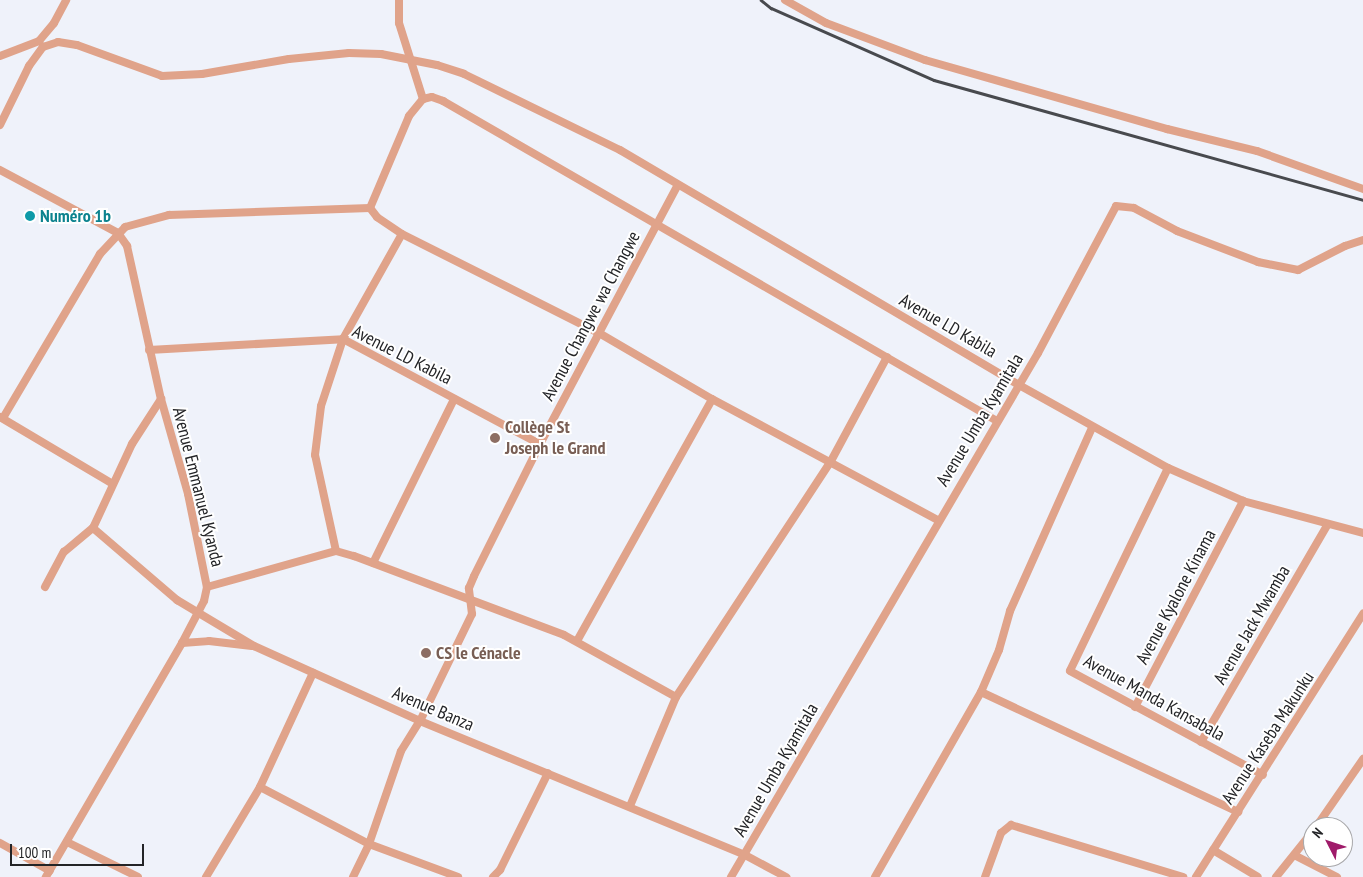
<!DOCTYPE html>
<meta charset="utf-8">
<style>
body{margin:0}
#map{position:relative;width:1363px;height:877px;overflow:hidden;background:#eff2fa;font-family:"PT Sans Narrow",sans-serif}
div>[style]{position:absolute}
.street>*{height:8px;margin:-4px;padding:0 4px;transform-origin:4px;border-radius:4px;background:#e0a38a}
.rail>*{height:2.5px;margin:-1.25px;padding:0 1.25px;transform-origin:1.25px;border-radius:1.25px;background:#484a4e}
.dots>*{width:14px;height:14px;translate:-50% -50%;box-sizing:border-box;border:2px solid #fff;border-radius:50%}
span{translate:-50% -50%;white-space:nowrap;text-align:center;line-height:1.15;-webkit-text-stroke:4px #fff;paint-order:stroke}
.culture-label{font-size:18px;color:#0d838f;font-weight:700}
.left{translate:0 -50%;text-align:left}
.street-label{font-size:18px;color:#232427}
.education-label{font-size:18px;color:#785e54;font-weight:700}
.north{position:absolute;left:1303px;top:817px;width:50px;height:50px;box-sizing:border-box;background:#fff;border:1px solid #a7a7a9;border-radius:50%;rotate:311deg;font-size:14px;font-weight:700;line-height:20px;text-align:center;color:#232427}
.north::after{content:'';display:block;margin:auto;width:18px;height:22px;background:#9f1b6a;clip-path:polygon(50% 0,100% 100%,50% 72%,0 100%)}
.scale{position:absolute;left:10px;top:844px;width:134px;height:22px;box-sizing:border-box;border:2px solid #232427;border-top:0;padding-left:6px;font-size:15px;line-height:18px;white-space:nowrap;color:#232427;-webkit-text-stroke:4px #fff;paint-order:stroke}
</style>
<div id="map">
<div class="street">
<i style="left:399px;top:0;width:23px;rotate:90deg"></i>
<i style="left:399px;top:23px;width:80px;rotate:72.5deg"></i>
<i style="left:785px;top:0;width:47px;rotate:29.3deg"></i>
<i style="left:826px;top:23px;width:106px;rotate:20.5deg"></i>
<i style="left:925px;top:60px;width:252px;rotate:15.9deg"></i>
<i style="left:1167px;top:129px;width:93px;rotate:13.7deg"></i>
<i style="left:1257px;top:151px;width:113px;rotate:19.7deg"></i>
<i style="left:0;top:56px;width:42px;rotate:-21deg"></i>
<i style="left:39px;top:41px;width:23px;rotate:-50deg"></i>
<i style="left:54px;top:23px;width:26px;rotate:-62deg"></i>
<i style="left:0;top:125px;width:66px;rotate:-63.8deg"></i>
<i style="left:29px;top:66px;width:24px;rotate:-54deg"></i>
<i style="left:43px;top:47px;width:16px;rotate:-18deg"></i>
<i style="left:58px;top:42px;width:19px;rotate:9deg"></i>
<i style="left:77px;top:45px;width:90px;rotate:20deg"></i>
<i style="left:162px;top:76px;width:40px;rotate:-2.9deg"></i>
<i style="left:202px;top:74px;width:88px;rotate:-9.8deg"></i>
<i style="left:289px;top:59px;width:60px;rotate:-5.7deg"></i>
<i style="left:349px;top:53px;width:32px;rotate:2deg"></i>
<i style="left:381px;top:54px;width:57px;rotate:11.1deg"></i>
<i style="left:437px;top:65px;width:28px;rotate:18deg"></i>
<i style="left:464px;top:74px;width:174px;rotate:26deg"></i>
<i style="left:620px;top:150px;width:463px;rotate:30.5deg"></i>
<i style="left:1019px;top:385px;width:171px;rotate:29.1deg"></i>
<i style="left:1168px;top:468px;width:82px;rotate:23.7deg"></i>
<i style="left:1243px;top:501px;width:124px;rotate:14.9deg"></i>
<i style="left:0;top:170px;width:134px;rotate:28.1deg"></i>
<i style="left:118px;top:233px;width:16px;rotate:55deg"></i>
<i style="left:127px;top:246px;width:157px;rotate:77.5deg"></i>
<i style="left:161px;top:399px;width:99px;rotate:74.1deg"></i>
<i style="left:188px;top:494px;width:95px;rotate:78.5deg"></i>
<i style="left:207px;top:587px;width:14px;rotate:102deg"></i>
<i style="left:204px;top:601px;width:47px;rotate:117.6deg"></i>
<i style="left:182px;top:643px;width:271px;rotate:120.2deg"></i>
<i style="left:402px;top:234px;width:220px;rotate:26.7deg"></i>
<i style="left:599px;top:333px;width:131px;rotate:30.3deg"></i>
<i style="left:712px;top:399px;width:256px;rotate:28.2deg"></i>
<i style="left:149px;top:350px;width:194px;rotate:-3.2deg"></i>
<i style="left:343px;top:339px;width:223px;rotate:28.1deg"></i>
<i style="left:0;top:417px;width:131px;rotate:30.7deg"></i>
<i style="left:3px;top:418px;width:191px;rotate:-59.4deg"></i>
<i style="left:100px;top:254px;width:37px;rotate:-47deg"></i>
<i style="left:125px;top:227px;width:46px;rotate:-15.3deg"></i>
<i style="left:169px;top:215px;width:201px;rotate:-2deg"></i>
<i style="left:1168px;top:468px;width:225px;rotate:115.8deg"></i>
<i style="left:1070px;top:671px;width:219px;rotate:28.3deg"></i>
<i style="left:93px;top:528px;width:111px;rotate:40.6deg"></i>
<i style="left:177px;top:600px;width:90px;rotate:30.9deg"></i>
<i style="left:254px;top:646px;width:182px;rotate:24.3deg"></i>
<i style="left:420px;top:721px;width:352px;rotate:22.4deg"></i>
<i style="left:745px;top:855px;width:47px;rotate:28.2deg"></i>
<i style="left:336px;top:551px;width:98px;rotate:-102.3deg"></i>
<i style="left:315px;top:455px;width:49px;rotate:-83deg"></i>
<i style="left:321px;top:406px;width:71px;rotate:-71.8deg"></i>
<i style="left:343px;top:339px;width:120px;rotate:-60.7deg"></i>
<i style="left:402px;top:234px;width:30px;rotate:-146deg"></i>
<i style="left:377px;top:217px;width:11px;rotate:-128deg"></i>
<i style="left:370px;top:208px;width:100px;rotate:-67deg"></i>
<i style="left:409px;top:116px;width:22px;rotate:-51deg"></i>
<i style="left:423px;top:99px;width:9px;rotate:-13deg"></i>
<i style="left:432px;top:97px;width:12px;rotate:20deg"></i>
<i style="left:443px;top:101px;width:640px;rotate:30.01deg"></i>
<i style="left:373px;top:563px;width:183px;rotate:-63.7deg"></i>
<i style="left:45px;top:587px;width:40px;rotate:-62deg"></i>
<i style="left:64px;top:552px;width:38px;rotate:-40deg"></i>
<i style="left:93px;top:528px;width:93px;rotate:-65.1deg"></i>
<i style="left:132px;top:444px;width:54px;rotate:-57.2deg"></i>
<i style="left:207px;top:587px;width:134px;rotate:-15.6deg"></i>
<i style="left:336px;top:551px;width:19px;rotate:16deg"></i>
<i style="left:354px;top:556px;width:224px;rotate:20.6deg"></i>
<i style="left:564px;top:635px;width:128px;rotate:29deg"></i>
<i style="left:577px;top:641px;width:277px;rotate:-60.8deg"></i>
<i style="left:182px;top:643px;width:27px;rotate:-4deg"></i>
<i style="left:209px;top:641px;width:43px;rotate:6.6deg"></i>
<i style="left:981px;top:692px;width:284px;rotate:25deg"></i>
<i style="left:1135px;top:707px;width:233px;rotate:-62.3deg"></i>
<i style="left:1201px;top:742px;width:252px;rotate:-59.8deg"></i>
<i style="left:260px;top:787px;width:123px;rotate:27.6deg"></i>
<i style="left:369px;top:844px;width:98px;rotate:-71deg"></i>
<i style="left:401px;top:751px;width:36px;rotate:-58deg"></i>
<i style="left:420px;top:721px;width:119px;rotate:-64.1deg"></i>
<i style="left:472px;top:614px;width:26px;rotate:-97deg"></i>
<i style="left:469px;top:588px;width:13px;rotate:-67deg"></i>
<i style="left:474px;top:576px;width:148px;rotate:-63.4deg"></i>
<i style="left:540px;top:444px;width:293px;rotate:-62deg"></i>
<i style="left:630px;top:806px;width:118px;rotate:-67.1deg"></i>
<i style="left:676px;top:697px;width:282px;rotate:-56.7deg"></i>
<i style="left:831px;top:461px;width:118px;rotate:-61.7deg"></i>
<i style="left:1316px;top:827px;width:83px;rotate:-55.3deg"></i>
<i style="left:67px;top:842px;width:79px;rotate:26.2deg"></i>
<i style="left:0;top:843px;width:57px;rotate:29.2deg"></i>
<i style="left:1213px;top:850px;width:52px;rotate:31deg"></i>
<i style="left:1296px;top:856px;width:46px;rotate:27.1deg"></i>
<i style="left:206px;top:877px;width:105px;rotate:-59deg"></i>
<i style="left:260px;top:787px;width:126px;rotate:-65.1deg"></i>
<i style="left:353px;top:877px;width:37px;rotate:-64deg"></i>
<i style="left:369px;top:844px;width:95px;rotate:20.3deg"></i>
<i style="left:493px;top:877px;width:10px;rotate:-45deg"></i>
<i style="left:500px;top:870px;width:108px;rotate:-63.7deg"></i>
<i style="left:731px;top:877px;width:607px;rotate:-59.63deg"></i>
<i style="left:1038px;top:353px;width:166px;rotate:-62deg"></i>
<i style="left:1116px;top:206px;width:18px;rotate:6deg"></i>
<i style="left:1134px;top:208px;width:49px;rotate:28.1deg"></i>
<i style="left:1177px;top:231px;width:87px;rotate:20.9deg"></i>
<i style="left:1258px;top:262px;width:41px;rotate:11.3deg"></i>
<i style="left:1298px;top:270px;width:53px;rotate:-27.1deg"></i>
<i style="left:1345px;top:246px;width:19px;rotate:-18deg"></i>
<i style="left:875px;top:877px;width:213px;rotate:-60.2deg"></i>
<i style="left:981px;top:692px;width:46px;rotate:-66.8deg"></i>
<i style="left:999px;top:650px;width:41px;rotate:-74.2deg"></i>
<i style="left:1010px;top:611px;width:201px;rotate:-65.9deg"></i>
<i style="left:985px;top:877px;width:47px;rotate:-70deg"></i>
<i style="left:1001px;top:833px;width:13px;rotate:-39deg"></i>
<i style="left:1011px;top:825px;width:180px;rotate:16.8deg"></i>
<i style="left:1196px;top:877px;width:312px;rotate:-57.6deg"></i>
<i style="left:1276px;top:877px;width:59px;rotate:-51.2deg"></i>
</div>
<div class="rail">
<i style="left:761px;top:0;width:13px;rotate:39deg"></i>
<i style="left:771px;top:8px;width:178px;rotate:23.8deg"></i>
<i style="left:934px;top:80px;width:445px;rotate:15.6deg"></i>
</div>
<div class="dots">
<i style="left:30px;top:216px;background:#0f9aa8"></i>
<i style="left:495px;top:438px;background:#8d6e63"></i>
<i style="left:426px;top:653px;background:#8d6e63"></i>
</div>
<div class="culture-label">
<span class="left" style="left:40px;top:216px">Numéro 1b</span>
</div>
<div class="street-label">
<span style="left:591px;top:316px;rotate:-62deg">Avenue Changwe wa Changwe</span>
<span style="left:948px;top:326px;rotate:30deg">Avenue LD Kabila</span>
<span style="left:402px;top:355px;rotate:27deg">Avenue LD Kabila</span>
<span style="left:980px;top:420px;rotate:-59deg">Avenue Umba Kyamitala</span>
<span style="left:198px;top:487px;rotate:76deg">Avenue Emmanuel Kyanda</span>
<span style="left:1176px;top:597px;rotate:-62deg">Avenue Kyalone Kinama</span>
<span style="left:1252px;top:625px;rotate:-60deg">Avenue Jack Mwamba</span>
<span style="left:1154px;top:698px;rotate:29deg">Avenue Manda Kansabala</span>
<span style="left:433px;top:709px;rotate:23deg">Avenue Banza</span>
<span style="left:1268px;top:738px;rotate:-57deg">Avenue Kaseba Makunku</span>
<span style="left:776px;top:770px;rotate:-60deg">Avenue Umba Kyamitala</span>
</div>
<div class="education-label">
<span class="left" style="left:505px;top:438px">Collège St<br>Joseph le Grand</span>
<span class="left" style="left:436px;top:653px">CS le Cénacle</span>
</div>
<div class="north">N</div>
<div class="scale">100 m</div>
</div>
